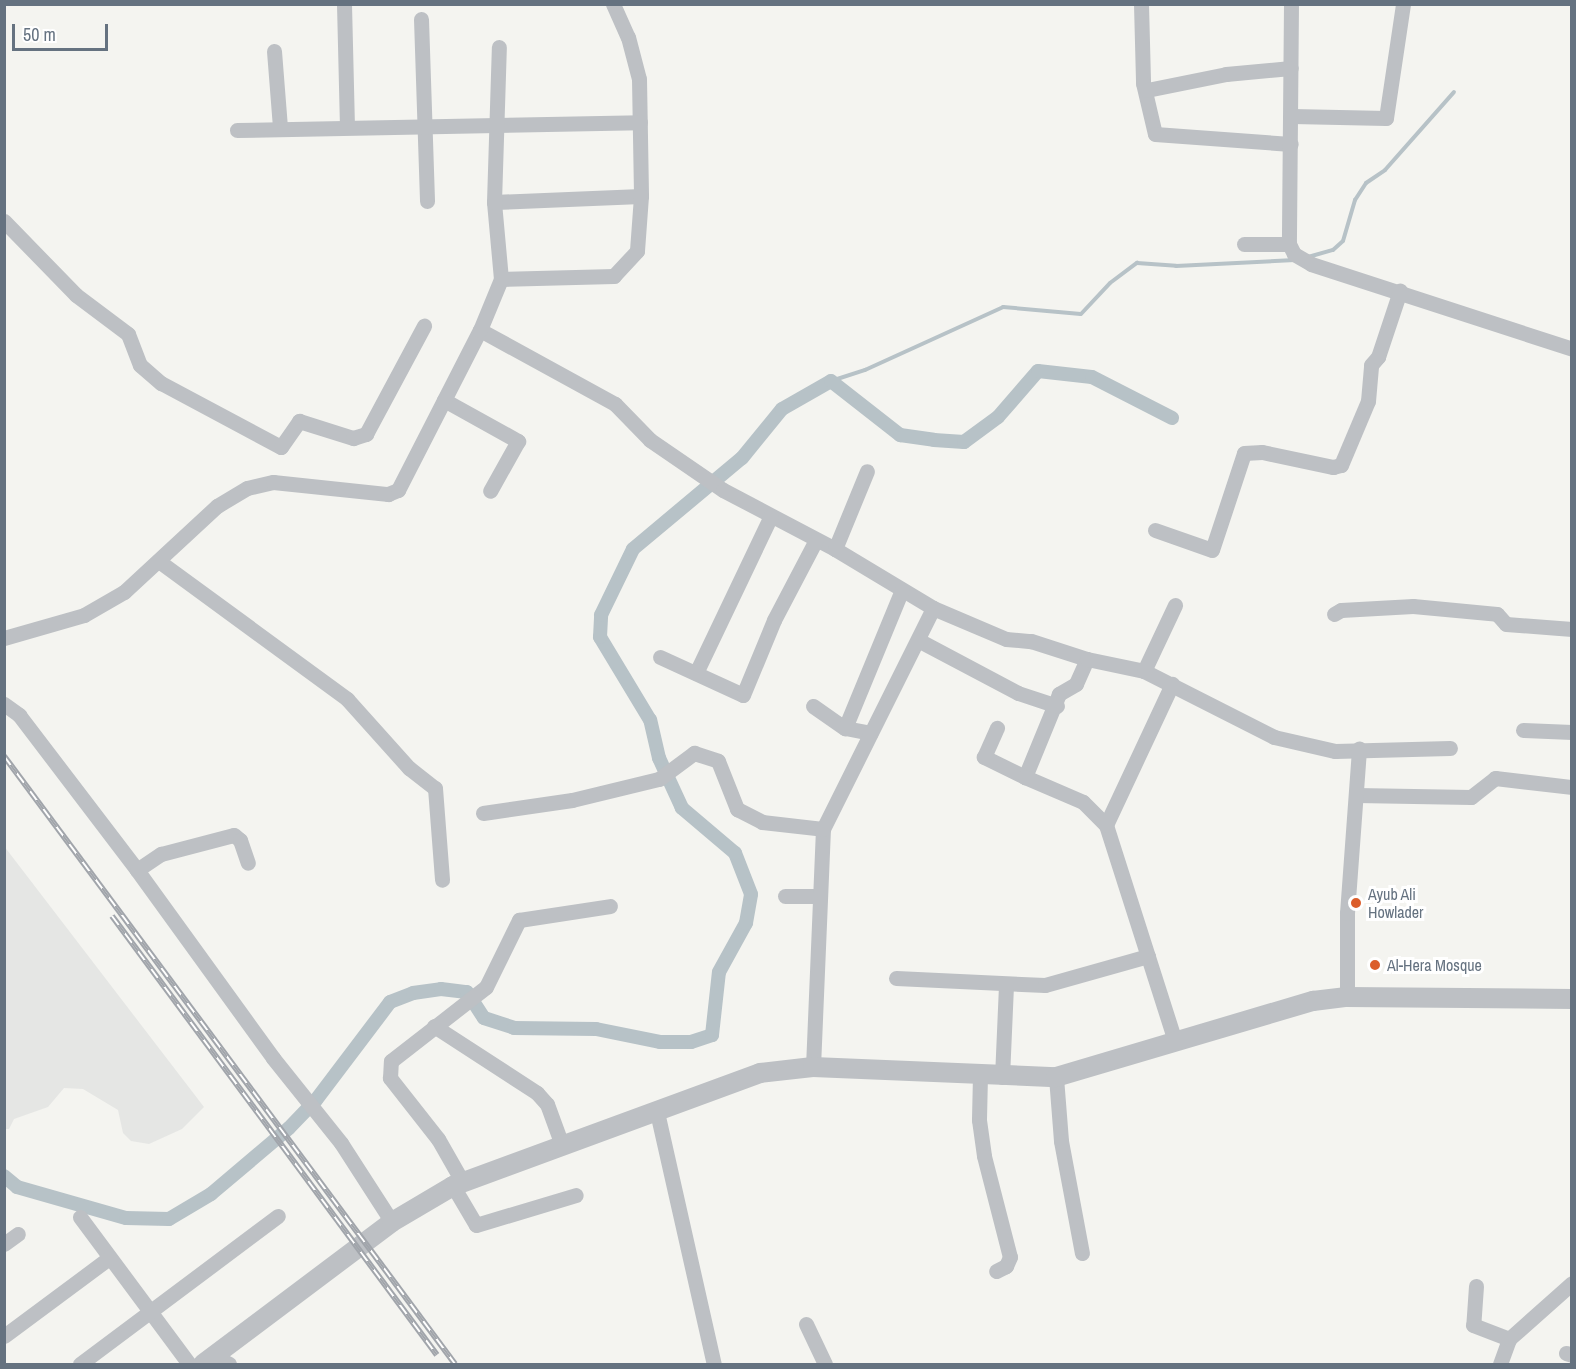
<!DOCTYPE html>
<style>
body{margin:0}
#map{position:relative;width:1576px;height:1369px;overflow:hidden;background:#f4f4f0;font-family:"Archivo Narrow",sans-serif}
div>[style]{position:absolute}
.built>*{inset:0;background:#e5e6e4}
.stream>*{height:4px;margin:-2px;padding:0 2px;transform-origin:2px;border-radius:2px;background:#b7c2c7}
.canal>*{height:14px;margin:-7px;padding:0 7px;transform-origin:7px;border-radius:7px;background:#b7c2c7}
.minor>*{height:15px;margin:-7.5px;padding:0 7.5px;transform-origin:7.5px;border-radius:7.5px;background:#bdc0c4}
.tertiary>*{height:20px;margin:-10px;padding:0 10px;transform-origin:10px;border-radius:10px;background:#bdc0c4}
.rail>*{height:6px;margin-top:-3px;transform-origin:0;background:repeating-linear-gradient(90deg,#fff 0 11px,#a1a5ab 0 22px);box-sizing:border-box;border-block:2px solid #a1a5ab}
.dots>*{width:16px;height:16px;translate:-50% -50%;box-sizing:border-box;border:3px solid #fff;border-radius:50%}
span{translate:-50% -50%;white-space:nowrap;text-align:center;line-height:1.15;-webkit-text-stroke:6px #fff;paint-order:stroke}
.poi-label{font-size:16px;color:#657280}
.left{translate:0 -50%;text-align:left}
.frame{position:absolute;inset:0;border:6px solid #657280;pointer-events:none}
.scale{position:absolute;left:12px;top:24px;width:96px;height:27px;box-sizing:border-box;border:3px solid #657280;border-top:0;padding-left:8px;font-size:18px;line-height:21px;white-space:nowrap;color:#657280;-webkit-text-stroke:4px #fff;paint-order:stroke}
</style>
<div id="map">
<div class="built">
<i style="clip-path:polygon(4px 846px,204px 1107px,182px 1129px,149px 1144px,131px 1141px,123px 1133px,118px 1110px,83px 1089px,64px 1088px,48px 1107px,14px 1119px,9px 1129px,5px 1129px)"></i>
</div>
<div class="stream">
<i style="left:1308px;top:257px;width:26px;rotate:-16deg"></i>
<i style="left:1333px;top:250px;width:13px;rotate:-42deg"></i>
<i style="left:1343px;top:241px;width:43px;rotate:-73.7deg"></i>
<i style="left:1355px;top:200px;width:20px;rotate:-57deg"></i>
<i style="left:1366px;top:183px;width:23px;rotate:-34deg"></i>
<i style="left:1385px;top:170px;width:104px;rotate:-48.5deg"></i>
<i style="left:831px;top:381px;width:36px;rotate:-18deg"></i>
<i style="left:865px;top:370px;width:152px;rotate:-24.5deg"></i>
<i style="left:1003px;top:307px;width:78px;rotate:5.1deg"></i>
<i style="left:1081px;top:314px;width:42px;rotate:-46.9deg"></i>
<i style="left:1110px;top:283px;width:34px;rotate:-37deg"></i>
<i style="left:1137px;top:263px;width:39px;rotate:4deg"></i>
<i style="left:1176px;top:266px;width:119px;rotate:-2.9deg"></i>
</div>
<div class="canal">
<i style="left:4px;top:1176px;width:17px;rotate:40deg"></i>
<i style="left:17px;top:1187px;width:113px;rotate:15.9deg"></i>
<i style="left:126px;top:1218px;width:43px;rotate:1.3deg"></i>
<i style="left:169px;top:1219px;width:49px;rotate:-30.8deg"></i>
<i style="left:211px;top:1194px;width:102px;rotate:-40.2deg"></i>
<i style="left:289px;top:1128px;width:39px;rotate:-46deg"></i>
<i style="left:316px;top:1100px;width:123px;rotate:-52.9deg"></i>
<i style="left:390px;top:1002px;width:25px;rotate:-21deg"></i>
<i style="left:413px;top:993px;width:28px;rotate:-8deg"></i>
<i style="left:441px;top:989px;width:26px;rotate:7deg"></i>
<i style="left:467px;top:992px;width:31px;rotate:57deg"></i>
<i style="left:484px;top:1018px;width:32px;rotate:18deg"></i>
<i style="left:514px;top:1028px;width:82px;rotate:0.7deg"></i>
<i style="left:596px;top:1029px;width:65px;rotate:11.5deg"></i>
<i style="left:660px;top:1042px;width:31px"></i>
<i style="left:691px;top:1042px;width:22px;rotate:-18deg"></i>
<i style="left:712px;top:1035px;width:63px;rotate:-83.7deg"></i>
<i style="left:719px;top:972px;width:56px;rotate:-61.1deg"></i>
<i style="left:746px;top:923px;width:29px;rotate:-80deg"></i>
<i style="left:751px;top:894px;width:44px;rotate:-111.3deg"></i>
<i style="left:735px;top:853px;width:70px;rotate:-139.7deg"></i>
<i style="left:682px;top:808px;width:55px;rotate:-114.7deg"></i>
<i style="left:659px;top:758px;width:39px;rotate:-103deg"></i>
<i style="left:650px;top:720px;width:97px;rotate:-121.1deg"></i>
<i style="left:600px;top:637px;width:22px;rotate:-87deg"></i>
<i style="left:601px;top:615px;width:73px;rotate:-64.1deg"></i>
<i style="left:633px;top:549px;width:142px;rotate:-39.9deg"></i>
<i style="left:742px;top:458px;width:63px;rotate:-50.8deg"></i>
<i style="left:782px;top:409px;width:56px;rotate:-29.7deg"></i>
<i style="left:831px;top:381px;width:88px;rotate:38deg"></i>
<i style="left:900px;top:435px;width:34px;rotate:8deg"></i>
<i style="left:934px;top:440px;width:30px;rotate:4deg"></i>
<i style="left:964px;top:442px;width:42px;rotate:-36.3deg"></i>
<i style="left:998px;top:417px;width:61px;rotate:-49deg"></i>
<i style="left:1038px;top:371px;width:54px;rotate:6.3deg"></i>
<i style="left:1092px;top:377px;width:90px;rotate:27.1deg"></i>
</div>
<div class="minor">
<i style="left:344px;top:4px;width:122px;rotate:88.6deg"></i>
<i style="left:613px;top:4px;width:36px;rotate:66deg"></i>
<i style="left:628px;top:37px;width:43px;rotate:75.3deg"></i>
<i style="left:639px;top:79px;width:117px;rotate:89deg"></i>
<i style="left:1141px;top:4px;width:79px;rotate:88.5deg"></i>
<i style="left:1143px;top:83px;width:52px;rotate:76.8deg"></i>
<i style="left:1155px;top:134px;width:136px;rotate:4.2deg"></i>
<i style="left:1291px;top:4px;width:240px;rotate:90.5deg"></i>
<i style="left:1289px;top:244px;width:11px;rotate:63deg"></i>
<i style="left:1294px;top:254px;width:20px;rotate:30deg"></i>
<i style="left:1311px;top:264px;width:274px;rotate:18deg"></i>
<i style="left:421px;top:19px;width:182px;rotate:88.1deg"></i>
<i style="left:274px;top:51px;width:77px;rotate:85.5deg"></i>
<i style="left:1147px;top:90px;width:81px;rotate:-11.4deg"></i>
<i style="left:1226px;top:74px;width:65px;rotate:-5.3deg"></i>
<i style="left:1292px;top:116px;width:94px;rotate:1.2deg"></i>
<i style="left:1386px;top:118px;width:115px;rotate:-81.5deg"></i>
<i style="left:237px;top:130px;width:403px;rotate:-1.1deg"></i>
<i style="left:494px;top:202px;width:147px;rotate:-2.3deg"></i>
<i style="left:641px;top:196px;width:55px;rotate:94.2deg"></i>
<i style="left:637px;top:251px;width:34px;rotate:133deg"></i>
<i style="left:614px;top:276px;width:113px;rotate:178.5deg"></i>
<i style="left:4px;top:221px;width:103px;rotate:45.8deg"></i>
<i style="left:76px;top:295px;width:65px;rotate:36.9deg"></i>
<i style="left:128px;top:334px;width:33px;rotate:69deg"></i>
<i style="left:140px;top:365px;width:28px;rotate:41deg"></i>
<i style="left:161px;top:383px;width:136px;rotate:28.1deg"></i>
<i style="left:281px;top:447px;width:32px;rotate:-55deg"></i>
<i style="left:299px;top:421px;width:57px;rotate:17.5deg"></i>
<i style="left:353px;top:438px;width:14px;rotate:-17deg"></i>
<i style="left:366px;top:434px;width:123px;rotate:-61.8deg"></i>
<i style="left:1244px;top:244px;width:45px"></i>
<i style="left:480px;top:330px;width:154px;rotate:28.7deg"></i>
<i style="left:615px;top:404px;width:50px;rotate:45.8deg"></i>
<i style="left:650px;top:440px;width:88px;rotate:34.4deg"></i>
<i style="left:723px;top:490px;width:127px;rotate:27.8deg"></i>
<i style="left:835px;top:549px;width:114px;rotate:31deg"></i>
<i style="left:933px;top:608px;width:79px;rotate:23deg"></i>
<i style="left:1006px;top:639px;width:25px;rotate:5deg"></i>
<i style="left:1031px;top:641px;width:59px;rotate:17.8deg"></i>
<i style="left:1087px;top:659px;width:27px;rotate:114deg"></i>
<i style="left:1076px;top:684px;width:20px;rotate:150deg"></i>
<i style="left:1059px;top:694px;width:90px;rotate:112.3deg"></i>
<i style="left:1025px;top:777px;width:46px;rotate:-154deg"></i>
<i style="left:984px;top:757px;width:32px;rotate:-66deg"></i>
<i style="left:444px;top:400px;width:85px;rotate:29deg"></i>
<i style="left:518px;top:441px;width:57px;rotate:119.2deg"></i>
<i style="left:1155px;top:530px;width:60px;rotate:19.3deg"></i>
<i style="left:1212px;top:550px;width:102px;rotate:-71.7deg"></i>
<i style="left:1244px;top:453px;width:18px;rotate:-3deg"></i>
<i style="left:1262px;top:452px;width:73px;rotate:11.9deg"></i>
<i style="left:1333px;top:467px;width:8px;rotate:-14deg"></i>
<i style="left:1341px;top:465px;width:69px;rotate:-67.1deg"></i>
<i style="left:1368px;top:401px;width:36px;rotate:-85deg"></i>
<i style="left:1371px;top:365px;width:11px;rotate:-49deg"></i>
<i style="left:1378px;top:357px;width:70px;rotate:-71.6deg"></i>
<i style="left:835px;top:549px;width:84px;rotate:-67.7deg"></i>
<i style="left:160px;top:562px;width:232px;rotate:36.2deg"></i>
<i style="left:347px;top:699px;width:93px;rotate:48.1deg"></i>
<i style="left:409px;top:768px;width:33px;rotate:38deg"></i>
<i style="left:435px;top:788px;width:92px;rotate:85.6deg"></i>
<i style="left:1334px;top:614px;width:8px;rotate:-30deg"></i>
<i style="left:1341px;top:610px;width:72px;rotate:-3.2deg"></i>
<i style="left:1413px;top:606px;width:84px;rotate:5.4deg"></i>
<i style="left:1497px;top:614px;width:13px;rotate:48deg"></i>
<i style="left:1506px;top:624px;width:66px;rotate:4.3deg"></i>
<i style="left:4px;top:638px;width:83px;rotate:-16deg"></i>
<i style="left:84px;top:615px;width:46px;rotate:-29.9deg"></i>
<i style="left:124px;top:592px;width:127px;rotate:-42.8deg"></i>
<i style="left:217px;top:506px;width:35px;rotate:-31deg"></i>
<i style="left:247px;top:488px;width:27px;rotate:-13deg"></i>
<i style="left:273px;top:482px;width:116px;rotate:6deg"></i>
<i style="left:388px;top:494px;width:11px;rotate:-22deg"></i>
<i style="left:398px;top:490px;width:180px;rotate:-62.9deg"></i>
<i style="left:480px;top:330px;width:55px;rotate:-67.6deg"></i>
<i style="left:501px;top:279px;width:77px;rotate:-95.2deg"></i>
<i style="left:494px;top:202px;width:155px;rotate:-88.2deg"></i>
<i style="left:918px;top:640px;width:113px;rotate:27.9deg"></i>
<i style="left:1018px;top:693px;width:41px;rotate:18.4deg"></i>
<i style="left:660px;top:657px;width:91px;rotate:24.6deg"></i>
<i style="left:743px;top:695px;width:81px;rotate:-67.5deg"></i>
<i style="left:774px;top:620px;width:90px;rotate:-62.3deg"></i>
<i style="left:1087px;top:659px;width:58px;rotate:11.9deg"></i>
<i style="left:1144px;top:671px;width:146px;rotate:26.9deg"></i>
<i style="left:1274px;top:737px;width:63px;rotate:12.9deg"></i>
<i style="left:1335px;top:751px;width:115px;rotate:-1.5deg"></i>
<i style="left:1144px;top:671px;width:73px;rotate:-64.8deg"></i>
<i style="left:696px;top:673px;width:174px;rotate:-64.5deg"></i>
<i style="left:4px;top:704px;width:19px;rotate:36deg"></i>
<i style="left:19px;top:715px;width:195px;rotate:52.7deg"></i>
<i style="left:137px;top:870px;width:232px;rotate:54.1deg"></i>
<i style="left:273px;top:1058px;width:109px;rotate:51.3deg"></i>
<i style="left:341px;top:1143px;width:94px;rotate:57.2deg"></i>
<i style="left:813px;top:706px;width:39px;rotate:35deg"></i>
<i style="left:845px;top:728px;width:26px;rotate:11deg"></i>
<i style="left:845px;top:728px;width:149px;rotate:-67.6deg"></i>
<i style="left:1523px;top:730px;width:49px;rotate:2.3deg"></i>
<i style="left:1025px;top:777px;width:63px;rotate:23.3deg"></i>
<i style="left:1083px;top:802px;width:33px;rotate:45deg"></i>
<i style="left:1106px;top:825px;width:227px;rotate:72.3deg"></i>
<i style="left:1356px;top:795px;width:115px;rotate:1deg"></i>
<i style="left:1471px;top:797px;width:31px;rotate:-38deg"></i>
<i style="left:1495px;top:778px;width:78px;rotate:6.7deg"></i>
<i style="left:483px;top:813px;width:90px;rotate:-8.3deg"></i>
<i style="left:572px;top:800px;width:89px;rotate:-13.6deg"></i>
<i style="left:659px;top:779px;width:44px;rotate:-36.6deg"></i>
<i style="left:694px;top:753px;width:25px;rotate:18deg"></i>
<i style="left:718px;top:761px;width:52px;rotate:68.4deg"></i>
<i style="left:737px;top:809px;width:28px;rotate:27deg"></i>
<i style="left:762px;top:822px;width:61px;rotate:6.5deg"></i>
<i style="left:1106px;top:825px;width:156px;rotate:-64.9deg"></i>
<i style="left:137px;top:870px;width:29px;rotate:-34deg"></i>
<i style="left:161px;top:854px;width:75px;rotate:-14.6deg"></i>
<i style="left:234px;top:835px;width:8px;rotate:40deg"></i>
<i style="left:240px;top:840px;width:24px;rotate:71deg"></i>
<i style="left:785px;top:896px;width:35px"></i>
<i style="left:896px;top:978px;width:149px;rotate:2.7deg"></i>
<i style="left:1045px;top:985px;width:107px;rotate:-15.7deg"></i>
<i style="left:1347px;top:997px;width:84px;rotate:-90deg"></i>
<i style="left:1347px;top:913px;width:165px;rotate:-85.8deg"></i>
<i style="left:434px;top:1026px;width:123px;rotate:33deg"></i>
<i style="left:537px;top:1093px;width:15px;rotate:48deg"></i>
<i style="left:547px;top:1104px;width:44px;rotate:69.9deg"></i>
<i style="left:813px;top:1067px;width:238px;rotate:-87.6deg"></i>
<i style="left:823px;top:829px;width:247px;rotate:-63.5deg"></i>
<i style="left:980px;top:1075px;width:45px;rotate:91.3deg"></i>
<i style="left:979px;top:1120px;width:36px;rotate:82deg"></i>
<i style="left:984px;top:1156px;width:104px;rotate:75.6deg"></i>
<i style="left:1010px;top:1257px;width:10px;rotate:114deg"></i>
<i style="left:1006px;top:1266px;width:11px;rotate:153deg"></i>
<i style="left:1002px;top:1077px;width:93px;rotate:-87.5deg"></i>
<i style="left:1056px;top:1077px;width:64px;rotate:85.5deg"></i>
<i style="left:1061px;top:1141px;width:114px;rotate:79.4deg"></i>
<i style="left:657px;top:1112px;width:258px;rotate:77.3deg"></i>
<i style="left:462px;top:1181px;width:48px;rotate:-119.7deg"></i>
<i style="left:438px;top:1139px;width:78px;rotate:-128.2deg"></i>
<i style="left:390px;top:1078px;width:17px;rotate:-87deg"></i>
<i style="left:391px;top:1061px;width:120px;rotate:-37.9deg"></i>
<i style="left:486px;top:987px;width:75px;rotate:-63.8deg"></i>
<i style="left:519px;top:920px;width:92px;rotate:-8.7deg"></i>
<i style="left:453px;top:1186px;width:45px;rotate:59.5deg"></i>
<i style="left:476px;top:1225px;width:104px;rotate:-16.7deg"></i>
<i style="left:80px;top:1217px;width:183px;rotate:53.4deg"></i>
<i style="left:4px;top:1244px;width:17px;rotate:-36deg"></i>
<i style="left:1476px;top:1286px;width:39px;rotate:94deg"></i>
<i style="left:1473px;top:1325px;width:39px;rotate:21deg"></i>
<i style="left:806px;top:1324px;width:44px;rotate:64.6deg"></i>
<i style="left:4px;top:1336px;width:131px;rotate:-36.6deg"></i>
<i style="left:1566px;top:1353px;width:6px;rotate:18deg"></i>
<i style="left:214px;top:1356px;width:17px;rotate:28deg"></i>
<i style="left:80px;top:1364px;width:247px;rotate:-36.8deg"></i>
<i style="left:1500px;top:1364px;width:27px;rotate:-70deg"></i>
<i style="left:1509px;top:1339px;width:84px;rotate:-41.6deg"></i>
</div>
<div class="tertiary">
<i style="left:203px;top:1364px;width:236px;rotate:-36.9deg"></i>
<i style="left:392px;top:1222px;width:71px;rotate:-30.5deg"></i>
<i style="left:453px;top:1186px;width:327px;rotate:-20.2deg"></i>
<i style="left:760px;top:1073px;width:53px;rotate:-6.5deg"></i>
<i style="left:813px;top:1067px;width:243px;rotate:2.4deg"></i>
<i style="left:1056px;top:1077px;width:268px;rotate:-16.5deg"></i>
<i style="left:1313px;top:1001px;width:34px;rotate:-7deg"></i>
<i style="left:1347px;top:997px;width:225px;rotate:0.5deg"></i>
</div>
<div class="rail">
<i style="left:4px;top:756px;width:757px;rotate:53.43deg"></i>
<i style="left:112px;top:916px;width:546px;rotate:53.49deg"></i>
</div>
<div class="dots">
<i style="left:1356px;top:903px;background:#db5d2a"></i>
<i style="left:1375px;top:965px;background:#db5d2a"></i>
</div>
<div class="poi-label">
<span class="left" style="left:1368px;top:903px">Ayub Ali<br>Howlader</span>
<span class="left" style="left:1387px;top:965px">Al-Hera Mosque</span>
</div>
<div class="frame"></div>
<div class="scale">50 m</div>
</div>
